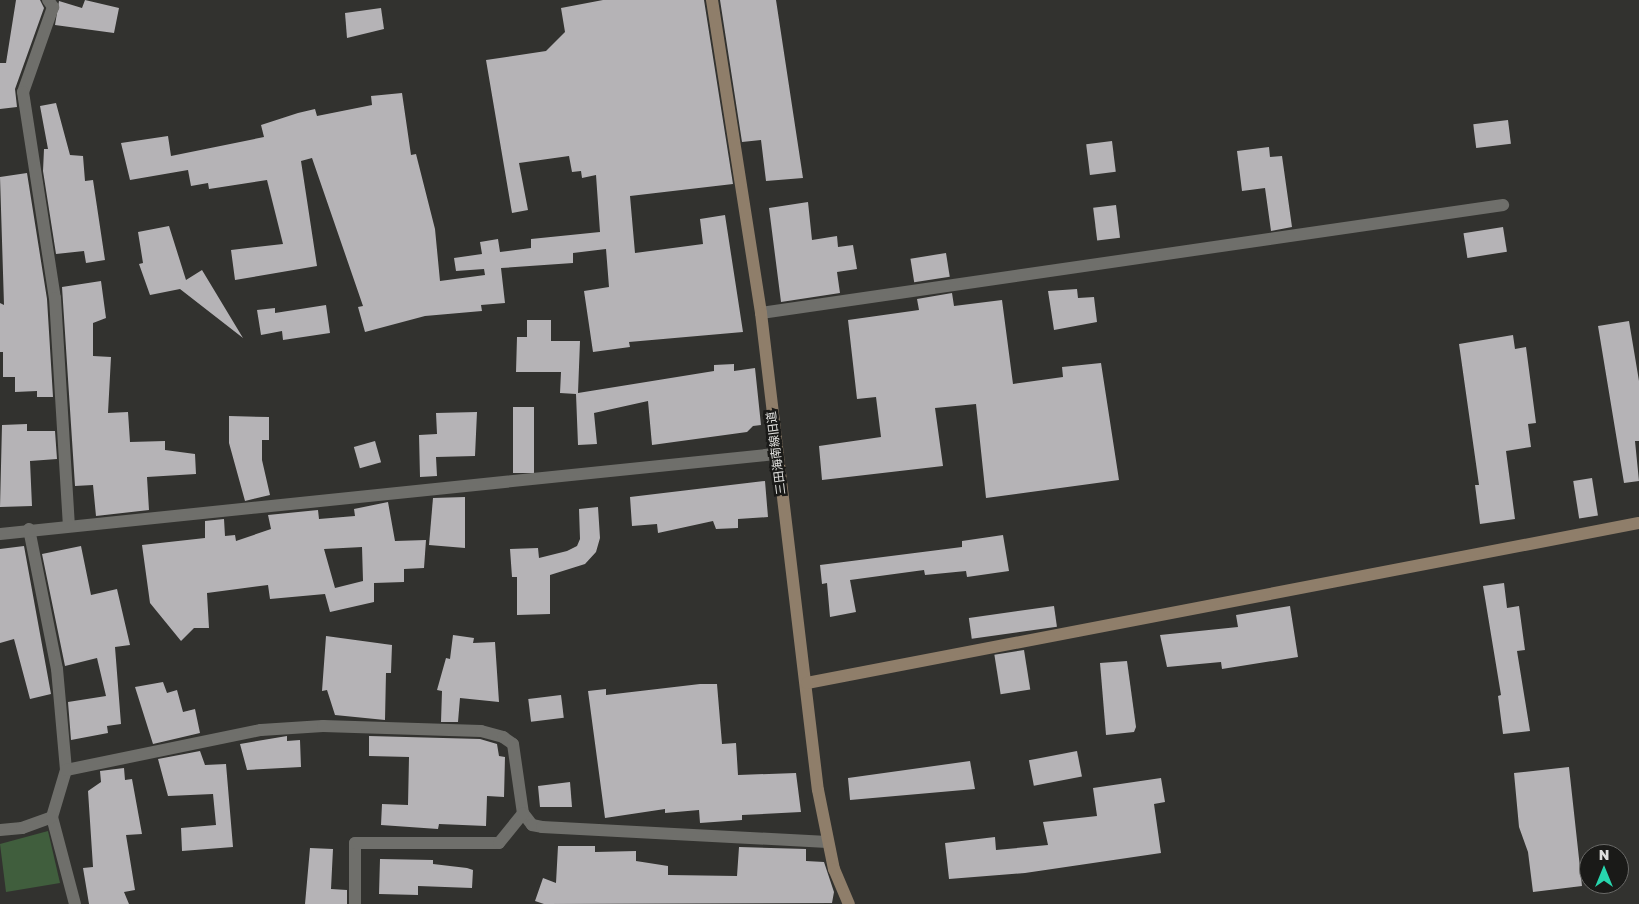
<!DOCTYPE html>
<meta charset="utf-8">
<style>
body{margin:0}
#map{position:relative;width:1639px;height:904px;overflow:hidden;background:#32322f;font-family:"Golos Text","Noto Sans JP",sans-serif}
div>[style]{position:absolute}
.green>*{inset:0;background:#405e3d}
.building>*{inset:0;background:#b5b3b6;transform-origin:0 0}
.lane>*{height:12px;margin:-6px;padding:0 6px;transform-origin:6px;border-radius:6px;background:#6f6f6b}
.street>*{height:12px;margin:-6px;padding:0 6px;transform-origin:6px;border-radius:6px;background:#6f6f6b}
.secondary>*{height:12px;margin:-6px;padding:0 6px;transform-origin:6px;border-radius:6px;background:#8f7e6a}
span{translate:-50% -50%;white-space:nowrap;text-align:center;line-height:1.15;-webkit-text-stroke:5px #1a1a18;paint-order:stroke}
.street-label{font-size:12px;color:#e0e0de}
.north{position:absolute;left:1579px;top:844px;width:50px;height:50px;box-sizing:border-box;background:#1a1a18;border:1px solid #696967;border-radius:50%;rotate:0deg;font-size:14px;font-weight:700;line-height:20px;text-align:center;color:#e0e0de}
.north::after{content:'';display:block;margin:auto;width:18px;height:22px;background:#27d5ad;clip-path:polygon(50% 0,100% 100%,50% 72%,0 100%)}
</style>
<div id="map">
<div class="green">
<i style="clip-path:polygon(48px 831px,60px 883px,6px 892px,0 844px)"></i>
</div>
<div class="building">
<i style="clip-path:polygon(16px 0,40px 0,44px 8px,15px 89px,17px 107px,0 109px,0 63px,6px 63px)"></i>
<i style="clip-path:polygon(85px 0,119px 8px,114px 33px,55px 25px,59px 1px,82px 8px)"></i>
<i style="clip-path:polygon(603px 0,704px 0,733px 184px,630px 196px,635px 253px,703px 244px,700px 219px,725px 215px,743px 332px,629px 342px,630px 347px,593px 352px,584px 291px,609px 287px,606px 249px,573px 253px,573px 263px,501px 268px,505px 303px,481px 305px,482px 311px,425px 316px,365px 332px,358px 307px,363px 306px,312px 158px,301px 161px,317px 266px,235px 280px,231px 250px,283px 244px,267px 180px,209px 189px,208px 183px,191px 186px,188px 170px,130px 180px,121px 143px,168px 136px,171px 156px,264px 137px,261px 125px,298px 113px,315px 109px,317px 116px,372px 105px,371px 96px,402px 93px,411px 155px,416px 154px,435px 229px,440px 281px,485px 275px,484px 269px,456px 271px,454px 258px,482px 254px,480px 242px,498px 239px,500px 252px,531px 248px,531px 239px,600px 232px,596px 175px,582px 178px,581px 171px,572px 172px,569px 156px,519px 163px,528px 210px,512px 213px,486px 60px,546px 51px,565px 32px,561px 8px)"></i>
<i style="clip-path:polygon(720px 0,776px 0,803px 178px,766px 181px,761px 140px,742px 142px)"></i>
<i style="clip-path:polygon(381px 8px,384px 29px,347px 38px,345px 13px)"></i>
<i style="clip-path:polygon(56px 103px,70px 155px,83px 156px,85px 181px,93px 180px,105px 260px,86px 263px,84px 251px,56px 254px,43px 171px,44px 149px,48px 149px,40px 106px)"></i>
<i style="left:1508px;top:120px;width:24px;height:35px;rotate:83deg"></i>
<i style="left:1112px;top:141px;width:31px;height:26px;rotate:83deg"></i>
<i style="clip-path:polygon(1269px 147px,1270px 157px,1282px 156px,1292px 227px,1271px 231px,1265px 188px,1242px 191px,1237px 151px)"></i>
<i style="clip-path:polygon(27px 173px,47px 299px,53px 397px,37px 397px,37px 391px,15px 392px,15px 377px,3px 377px,3px 352px,0 352px,0 303px,4px 305px,0 177px)"></i>
<i style="clip-path:polygon(808px 202px,812px 240px,837px 236px,838px 247px,853px 245px,857px 269px,837px 272px,840px 293px,781px 302px,769px 208px)"></i>
<i style="left:1116px;top:205px;width:33px;height:23px;rotate:83deg"></i>
<i style="clip-path:polygon(169px 226px,186px 280px,202px 270px,243px 338px,180px 289px,150px 295px,139px 264px,143px 263px,138px 232px)"></i>
<i style="left:1503px;top:227px;width:25px;height:40px;rotate:81deg"></i>
<i style="left:946px;top:253px;width:24px;height:36px;rotate:81deg"></i>
<i style="clip-path:polygon(101px 281px,106px 318px,93px 323px,93px 356px,111px 357px,108px 413px,128px 412px,130px 442px,165px 441px,165px 450px,195px 454px,196px 474px,147px 477px,149px 510px,96px 516px,93px 485px,75px 486px,62px 287px)"></i>
<i style="clip-path:polygon(1077px 289px,1078px 298px,1094px 297px,1097px 322px,1054px 330px,1048px 291px)"></i>
<i style="clip-path:polygon(952px 293px,954px 306px,1002px 300px,1013px 384px,1063px 377px,1062px 367px,1101px 363px,1119px 480px,986px 498px,976px 404px,935px 408px,943px 466px,822px 480px,819px 446px,881px 437px,876px 397px,857px 399px,848px 320px,919px 310px,917px 299px)"></i>
<i style="clip-path:polygon(326px 305px,330px 333px,283px 340px,282px 331px,261px 335px,257px 310px,275px 308px,275px 313px)"></i>
<i style="clip-path:polygon(527px 320px,551px 320px,551px 341px,580px 341px,578px 393px,714px 371px,714px 365px,734px 364px,734px 371px,755px 368px,761px 425px,753px 426px,747px 432px,652px 445px,648px 401px,594px 413px,597px 444px,578px 445px,576px 394px,560px 393px,561px 372px,516px 372px,517px 337px,527px 337px)"></i>
<i style="clip-path:polygon(1629px 321px,1639px 381px,1639px 441px,1635px 441px,1639px 481px,1624px 483px,1598px 326px)"></i>
<i style="clip-path:polygon(1513px 335px,1515px 349px,1526px 347px,1536px 423px,1528px 424px,1531px 447px,1506px 451px,1515px 519px,1480px 524px,1475px 485px,1479px 485px,1459px 344px)"></i>
<i style="left:513px;top:407px;width:21px;height:66px"></i>
<i style="clip-path:polygon(477px 412px,475px 456px,436px 457px,437px 476px,420px 477px,419px 435px,437px 434px,436px 413px)"></i>
<i style="clip-path:polygon(229px 416px,269px 417px,269px 440px,262px 440px,262px 460px,270px 495px,245px 501px,229px 443px)"></i>
<i style="clip-path:polygon(27px 424px,27px 431px,55px 431px,57px 459px,30px 461px,32px 506px,0 507px,2px 425px)"></i>
<i style="left:375px;top:441px;width:22px;height:22px;rotate:74deg"></i>
<i style="left:1592px;top:478px;width:38px;height:19px;rotate:81deg"></i>
<i style="clip-path:polygon(765px 481px,768px 517px,738px 519px,738px 528px,716px 529px,713px 521px,658px 533px,657px 524px,632px 526px,630px 497px)"></i>
<i style="clip-path:polygon(465px 497px,465px 548px,429px 545px,433px 498px)"></i>
<i style="clip-path:polygon(evenodd,388px 502px,395px 541px,426px 540px,424px 568px,404px 569px,404px 582px,374px 583px,374px 602px,330px 612px,325px 594px,270px 599px,268px 585px,207px 593px,209px 628px,194px 628px,181px 641px,150px 603px,142px 545px,205px 538px,205px 521px,224px 519px,225px 536px,235px 535px,236px 541px,271px 529px,268px 515px,318px 510px,319px 519px,355px 516px,354px 509px,388px 502px,362px 547px,363px 581px,335px 588px,324px 549px,362px 547px)"></i>
<i style="clip-path:polygon(598px 507px,600px 538px,596px 552px,585px 564px,550px 575px,550px 614px,517px 615px,517px 577px,512px 577px,510px 549px,538px 548px,539px 558px,567px 551px,577px 546px,580px 539px,579px 509px)"></i>
<i style="clip-path:polygon(1003px 535px,1009px 571px,967px 577px,966px 571px,925px 575px,924px 570px,850px 580px,856px 612px,830px 617px,827px 583px,822px 584px,820px 565px,962px 547px,962px 541px)"></i>
<i style="clip-path:polygon(24px 546px,51px 694px,30px 699px,14px 639px,0 643px,0 549px)"></i>
<i style="clip-path:polygon(81px 546px,91px 595px,117px 589px,130px 645px,115px 647px,121px 724px,107px 726px,108px 733px,71px 740px,68px 702px,106px 696px,97px 658px,65px 666px,42px 554px)"></i>
<i style="clip-path:polygon(1504px 583px,1507px 608px,1519px 606px,1525px 650px,1517px 651px,1530px 731px,1503px 734px,1498px 696px,1501px 695px,1483px 586px)"></i>
<i style="left:1054px;top:606px;width:21px;height:86px;rotate:82deg"></i>
<i style="clip-path:polygon(1290px 606px,1298px 657px,1222px 669px,1221px 662px,1167px 667px,1160px 635px,1238px 627px,1236px 615px)"></i>
<i style="clip-path:polygon(453px 635px,474px 638px,473px 643px,495px 642px,499px 702px,460px 698px,458px 722px,441px 722px,442px 691px,437px 690px,446px 658px,450px 659px)"></i>
<i style="clip-path:polygon(326px 636px,392px 645px,391px 673px,386px 673px,385px 720px,335px 715px,327px 690px,322px 691px)"></i>
<i style="left:1024px;top:650px;width:40px;height:30px;rotate:81deg"></i>
<i style="clip-path:polygon(1127px 661px,1136px 727px,1134px 732px,1106px 735px,1100px 663px)"></i>
<i style="clip-path:polygon(163px 682px,167px 693px,177px 690px,183px 712px,195px 709px,200px 733px,153px 744px,135px 687px)"></i>
<i style="clip-path:polygon(700px 684px,717px 684px,722px 744px,736px 743px,738px 775px,796px 773px,801px 812px,742px 815px,742px 820px,700px 823px,699px 810px,665px 813px,665px 809px,605px 818px,588px 691px,606px 689px,606px 695px)"></i>
<i style="left:561px;top:695px;width:23px;height:33px;rotate:83deg"></i>
<i style="clip-path:polygon(287px 736px,287px 741px,300px 740px,301px 767px,247px 770px,240px 744px)"></i>
<i style="clip-path:polygon(369px 736px,480px 739px,497px 744px,499px 756px,505px 757px,504px 797px,487px 796px,486px 826px,439px 824px,438px 829px,381px 825px,382px 804px,408px 805px,409px 757px,369px 756px)"></i>
<i style="clip-path:polygon(200px 751px,205px 765px,226px 764px,233px 847px,182px 851px,181px 828px,216px 825px,213px 794px,168px 796px,158px 759px)"></i>
<i style="left:1077px;top:751px;width:26px;height:49px;rotate:79deg"></i>
<i style="clip-path:polygon(970px 761px,975px 789px,850px 800px,848px 778px)"></i>
<i style="clip-path:polygon(1569px 767px,1582px 886px,1533px 892px,1528px 852px,1519px 827px,1514px 773px)"></i>
<i style="clip-path:polygon(124px 768px,125px 780px,132px 779px,142px 834px,126px 835px,135px 890px,124px 892px,129px 904px,89px 904px,83px 868px,93px 867px,88px 791px,101px 782px,100px 771px)"></i>
<i style="clip-path:polygon(1161px 778px,1165px 802px,1154px 804px,1161px 853px,1025px 873px,949px 879px,945px 843px,995px 837px,996px 850px,1048px 845px,1043px 822px,1097px 816px,1093px 788px)"></i>
<i style="clip-path:polygon(570px 782px,572px 807px,540px 807px,538px 786px)"></i>
<i style="clip-path:polygon(558px 846px,595px 846px,595px 852px,636px 851px,636px 861px,668px 866px,668px 875px,737px 876px,739px 847px,806px 849px,806px 861px,824px 862px,834px 892px,832px 903px,544px 904px,535px 901px,543px 878px,556px 883px)"></i>
<i style="clip-path:polygon(310px 848px,333px 849px,331px 889px,347px 890px,347px 904px,305px 904px)"></i>
<i style="clip-path:polygon(380px 859px,433px 860px,433px 864px,467px 868px,473px 870px,472px 888px,418px 886px,418px 895px,379px 894px)"></i>
</div>
<div class="lane">
<i style="left:48px;top:0;width:9px;rotate:54deg"></i>
<i style="left:53px;top:7px;width:90px;rotate:109.4deg"></i>
<i style="left:23px;top:92px;width:208px;rotate:81.2deg"></i>
<i style="left:55px;top:298px;width:226px;rotate:86.5deg"></i>
<i style="left:29px;top:529px;width:143px;rotate:78.7deg"></i>
<i style="left:57px;top:669px;width:101px;rotate:84.9deg"></i>
</div>
<div class="street">
<i style="left:761px;top:313px;width:750px;rotate:-8.28deg"></i>
<i style="left:0;top:534px;width:779px;rotate:-5.89deg"></i>
<i style="left:52px;top:817px;width:90px;rotate:75.2deg"></i>
<i style="left:0;top:830px;width:22px;rotate:-5deg"></i>
<i style="left:22px;top:828px;width:32px;rotate:-20deg"></i>
<i style="left:52px;top:817px;width:49px;rotate:-73.4deg"></i>
<i style="left:66px;top:770px;width:199px;rotate:-11.6deg"></i>
<i style="left:261px;top:730px;width:62px;rotate:-3.7deg"></i>
<i style="left:323px;top:726px;width:158px;rotate:1.8deg"></i>
<i style="left:481px;top:731px;width:23px;rotate:15deg"></i>
<i style="left:503px;top:737px;width:12px;rotate:35deg"></i>
<i style="left:513px;top:744px;width:70px;rotate:81.8deg"></i>
<i style="left:523px;top:813px;width:15px;rotate:53deg"></i>
<i style="left:532px;top:825px;width:10px;rotate:11deg"></i>
<i style="left:542px;top:827px;width:286px;rotate:3deg"></i>
<i style="left:355px;top:904px;width:61px;rotate:-90deg"></i>
<i style="left:355px;top:843px;width:144px"></i>
<i style="left:499px;top:843px;width:38px;rotate:-51deg"></i>
</div>
<div class="secondary">
<i style="left:712px;top:0;width:317px;rotate:81.1deg"></i>
<i style="left:761px;top:313px;width:480px;rotate:83.2deg"></i>
<i style="left:818px;top:790px;width:81px;rotate:78.6deg"></i>
<i style="left:834px;top:869px;width:38px;rotate:67deg"></i>
<i style="left:807px;top:683px;width:847px;rotate:-10.89deg"></i>
</div>
<div class="street-label">
<span style="left:776px;top:453px;rotate:-97deg">三田海南線旧道</span>
</div>
<div class="north">N</div>
</div>
